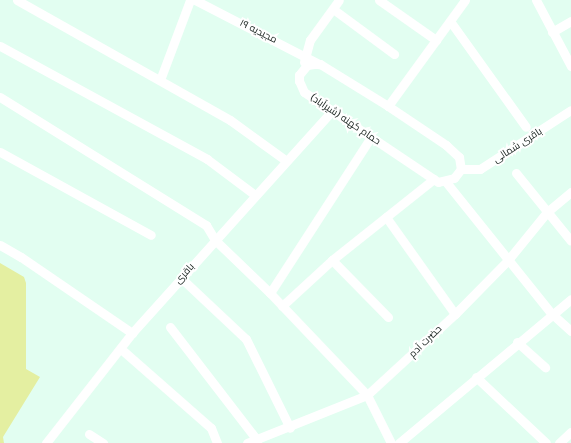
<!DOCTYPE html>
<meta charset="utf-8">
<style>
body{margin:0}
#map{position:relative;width:571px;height:443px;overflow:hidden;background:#e2fef1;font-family:"Fira Sans",Cairo,sans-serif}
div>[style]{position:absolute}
.green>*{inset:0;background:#e4efa1}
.minor>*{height:9px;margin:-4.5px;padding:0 4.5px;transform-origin:4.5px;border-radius:4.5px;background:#fff}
span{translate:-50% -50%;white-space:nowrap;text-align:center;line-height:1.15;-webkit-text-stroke:4px #fff;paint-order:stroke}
.street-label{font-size:10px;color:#17211d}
</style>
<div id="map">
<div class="green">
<i style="clip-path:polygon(0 263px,24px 277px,26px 283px,26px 369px,40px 377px,3px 437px,4px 443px,0 443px)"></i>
</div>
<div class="minor">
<i style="left:17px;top:0;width:244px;rotate:29.4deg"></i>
<i style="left:230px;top:120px;width:68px;rotate:36deg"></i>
<i style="left:195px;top:0;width:140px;rotate:27.3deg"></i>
<i style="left:379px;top:0;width:70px;rotate:35.1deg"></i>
<i style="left:536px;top:0;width:75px;rotate:62.1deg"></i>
<i style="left:333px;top:9px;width:76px;rotate:36.4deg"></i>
<i style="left:450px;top:21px;width:130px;rotate:54.4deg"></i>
<i style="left:552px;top:32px;width:22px;rotate:-30deg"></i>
<i style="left:0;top:46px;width:236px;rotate:28.6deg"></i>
<i style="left:207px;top:159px;width:60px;rotate:36.9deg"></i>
<i style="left:304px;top:62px;width:23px;rotate:-75deg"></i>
<i style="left:310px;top:40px;width:49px;rotate:-54.1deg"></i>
<i style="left:314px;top:64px;width:6px"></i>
<i style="left:320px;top:64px;width:80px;rotate:31.7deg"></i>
<i style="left:388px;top:106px;width:70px;rotate:33.9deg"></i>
<i style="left:446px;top:145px;width:18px;rotate:43deg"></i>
<i style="left:459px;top:157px;width:12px;rotate:81deg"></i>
<i style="left:461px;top:169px;width:11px;rotate:128deg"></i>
<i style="left:454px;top:178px;width:16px;rotate:166deg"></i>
<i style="left:438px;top:182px;width:161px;rotate:-146.1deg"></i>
<i style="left:304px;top:92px;width:12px;rotate:-114deg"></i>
<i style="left:299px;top:81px;width:6px;rotate:-90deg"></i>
<i style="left:299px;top:75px;width:13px;rotate:-51deg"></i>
<i style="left:307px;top:65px;width:7px;rotate:-8deg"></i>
<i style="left:160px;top:80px;width:85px;rotate:-69.4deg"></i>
<i style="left:0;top:97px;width:243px;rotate:31.9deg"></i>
<i style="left:206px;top:225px;width:17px;rotate:59deg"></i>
<i style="left:215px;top:240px;width:76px;rotate:43.9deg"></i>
<i style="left:270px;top:293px;width:141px;rotate:46.4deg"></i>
<i style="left:367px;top:395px;width:54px;rotate:63.4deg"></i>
<i style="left:388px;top:106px;width:131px;rotate:-54deg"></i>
<i style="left:0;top:152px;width:172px;rotate:28.8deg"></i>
<i style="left:461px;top:169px;width:19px"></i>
<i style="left:480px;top:169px;width:108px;rotate:-33deg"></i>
<i style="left:516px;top:173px;width:87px;rotate:51deg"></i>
<i style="left:446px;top:182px;width:168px;rotate:51.3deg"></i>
<i style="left:551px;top:313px;width:27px;rotate:42deg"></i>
<i style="left:386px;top:217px;width:119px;rotate:54.6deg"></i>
<i style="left:0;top:245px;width:24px;rotate:30deg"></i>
<i style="left:21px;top:257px;width:135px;rotate:34.4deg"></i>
<i style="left:332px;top:260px;width:80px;rotate:45.5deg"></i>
<i style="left:181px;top:278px;width:89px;rotate:43.2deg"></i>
<i style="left:246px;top:339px;width:99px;rotate:63.7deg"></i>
<i style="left:270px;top:293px;width:186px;rotate:-57.1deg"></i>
<i style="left:282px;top:306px;width:68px;rotate:-42.6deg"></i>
<i style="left:332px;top:260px;width:130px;rotate:-38.5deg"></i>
<i style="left:170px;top:327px;width:143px;rotate:52.4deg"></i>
<i style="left:517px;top:342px;width:38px;rotate:42deg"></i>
<i style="left:121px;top:349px;width:120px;rotate:41.3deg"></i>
<i style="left:211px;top:428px;width:16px;rotate:68deg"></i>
<i style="left:476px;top:377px;width:96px;rotate:43.3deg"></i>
<i style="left:89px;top:434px;width:17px;rotate:33deg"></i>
<i style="left:46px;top:443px;width:140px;rotate:-52deg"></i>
<i style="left:132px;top:333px;width:299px;rotate:-48deg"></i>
<i style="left:247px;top:443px;width:129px;rotate:-21.8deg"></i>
<i style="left:367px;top:395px;width:120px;rotate:-42.6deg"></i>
<i style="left:455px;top:314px;width:76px;rotate:-45.5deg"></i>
<i style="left:508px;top:260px;width:62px;rotate:-50.9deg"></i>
<i style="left:547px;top:212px;width:31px;rotate:-40deg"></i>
<i style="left:399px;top:443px;width:224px;rotate:-39.9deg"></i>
<i style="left:559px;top:443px;width:16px;rotate:-43deg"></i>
</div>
<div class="street-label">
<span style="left:258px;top:32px;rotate:27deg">مجیدیه ۱۹</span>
<span style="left:345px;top:120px;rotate:34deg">حمام کهنه (شیرآباد)</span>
<span style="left:518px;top:146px;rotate:-33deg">باقری شمالی</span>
<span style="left:185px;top:274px;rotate:-48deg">باقری</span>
<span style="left:426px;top:342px;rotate:-44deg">حضرت آدم</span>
</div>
</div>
